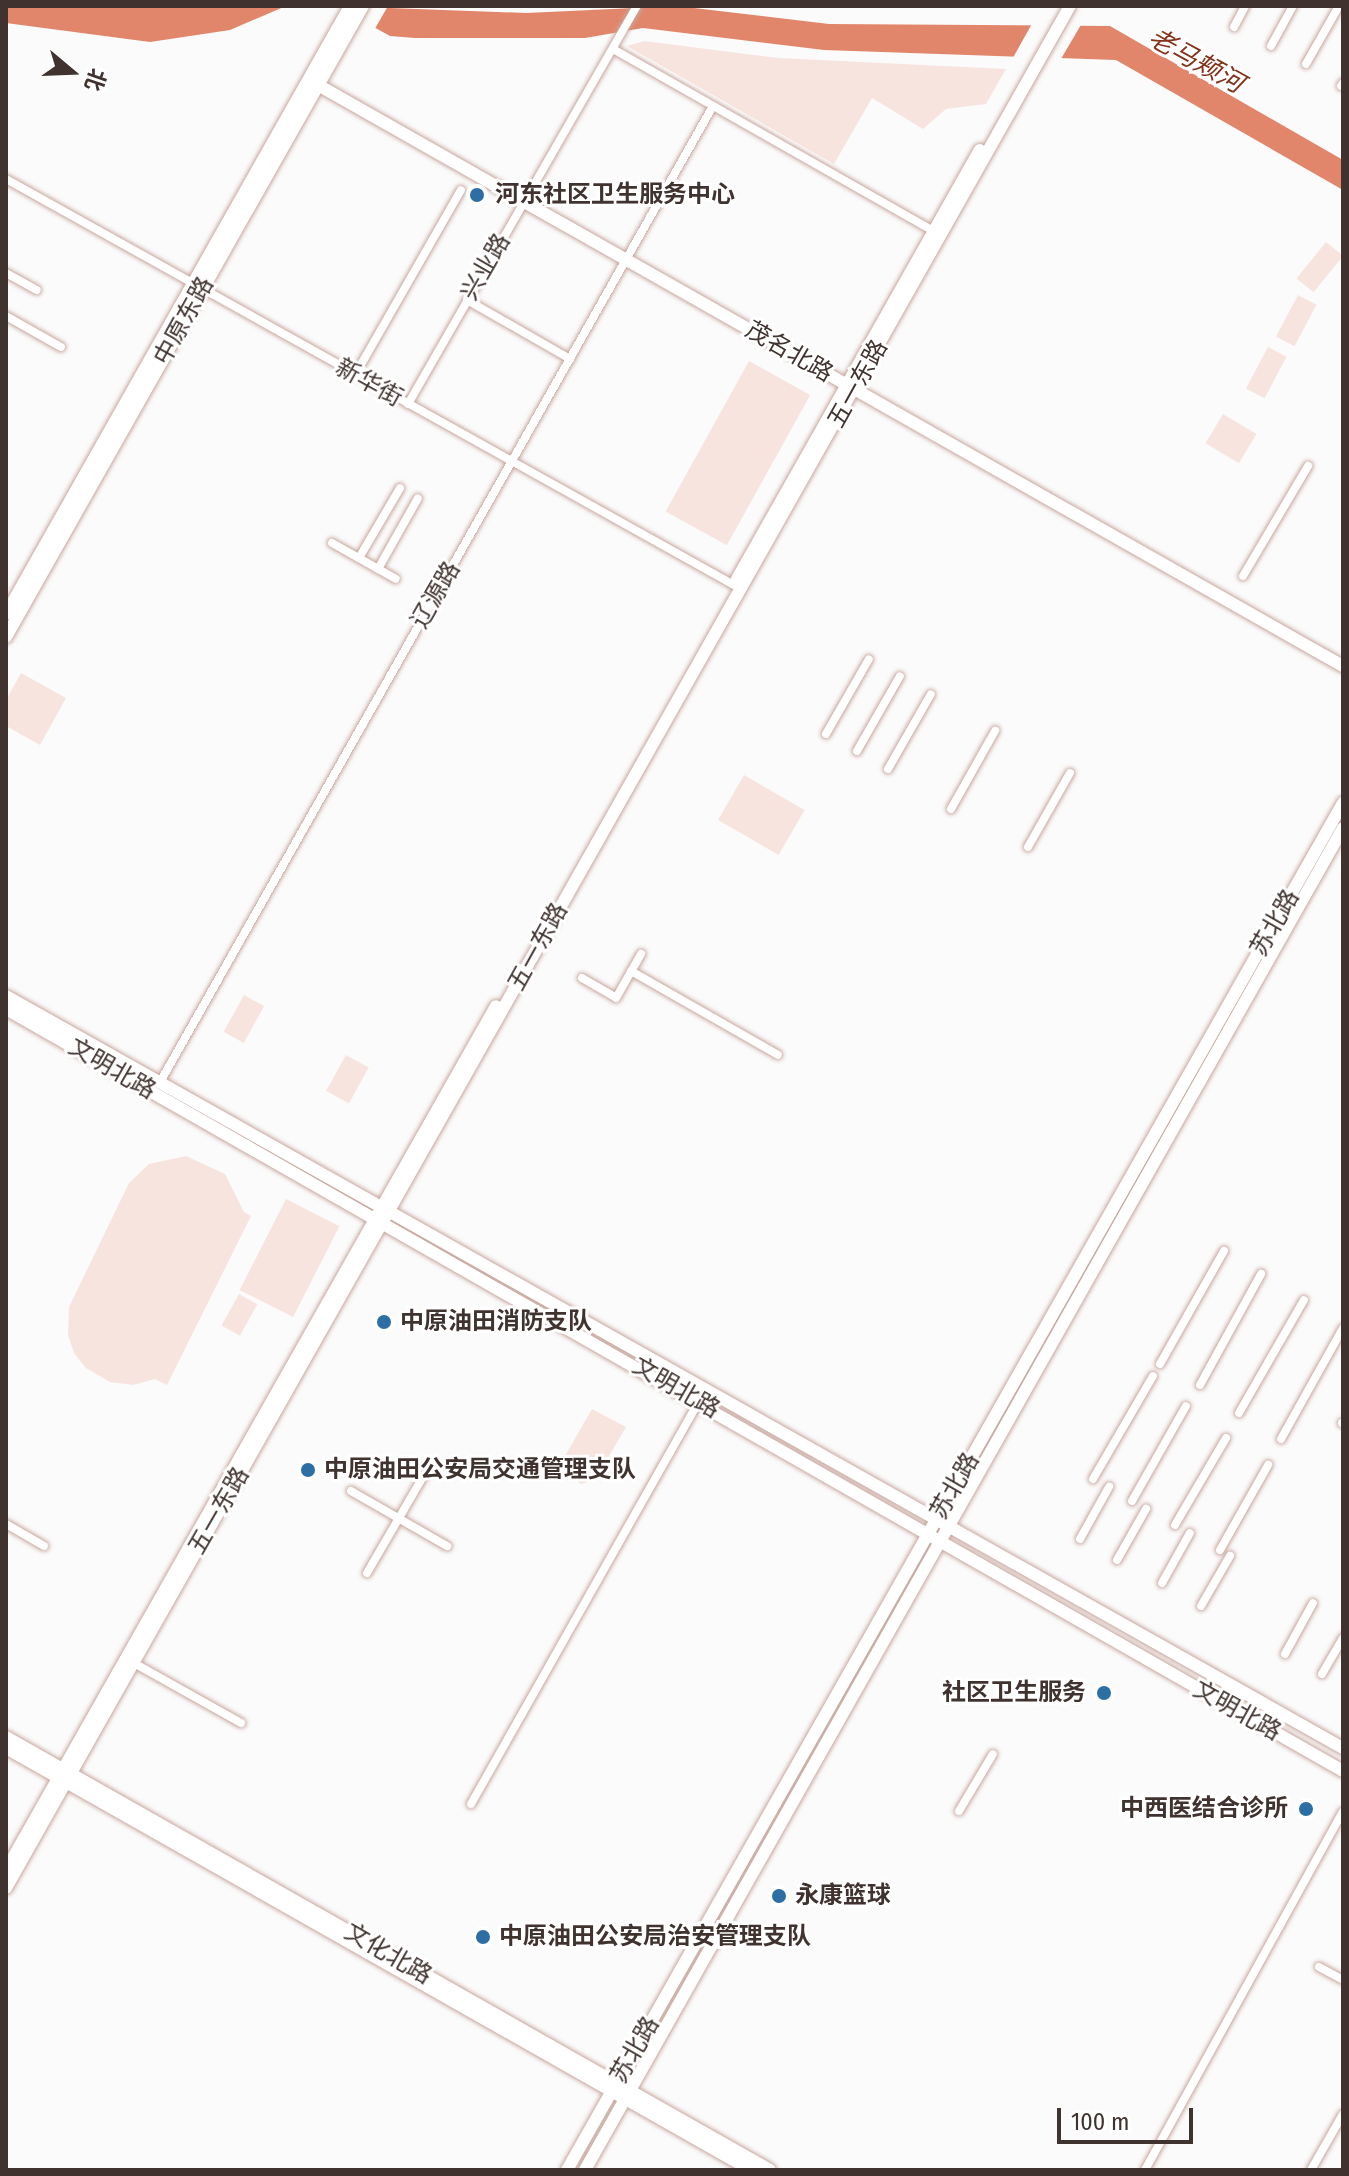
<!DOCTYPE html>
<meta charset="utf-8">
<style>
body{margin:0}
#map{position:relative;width:1349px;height:2176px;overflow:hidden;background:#fbfbfb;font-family:"Fira Sans Condensed","Noto Sans SC",sans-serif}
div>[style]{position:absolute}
.green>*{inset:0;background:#f8e4de;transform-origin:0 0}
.water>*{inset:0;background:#e2866b}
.pier>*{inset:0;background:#fbfbfb}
.roads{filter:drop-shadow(0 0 2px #c8a79e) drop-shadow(0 0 2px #c8a79e)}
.street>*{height:8px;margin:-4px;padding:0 4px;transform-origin:4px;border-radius:4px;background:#fff}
.secondary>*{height:12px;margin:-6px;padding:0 6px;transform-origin:6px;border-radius:6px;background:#fff}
.primary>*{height:12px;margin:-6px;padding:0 6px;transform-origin:6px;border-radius:6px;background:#fff}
.dots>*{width:22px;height:22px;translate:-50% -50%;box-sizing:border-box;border:4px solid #fff;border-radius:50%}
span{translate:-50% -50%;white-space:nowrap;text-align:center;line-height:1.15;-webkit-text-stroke:6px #fff;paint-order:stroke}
.poi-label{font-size:24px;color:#40332f;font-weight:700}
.left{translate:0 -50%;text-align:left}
.right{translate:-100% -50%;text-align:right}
.street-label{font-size:24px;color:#40332f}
.water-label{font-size:26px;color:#843219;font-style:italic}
.frame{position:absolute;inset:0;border:8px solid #40332f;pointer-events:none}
.north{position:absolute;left:32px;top:32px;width:80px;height:80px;-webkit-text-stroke:6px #fff;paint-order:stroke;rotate:109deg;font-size:22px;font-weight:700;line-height:32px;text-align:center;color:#40332f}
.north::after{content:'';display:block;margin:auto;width:28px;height:36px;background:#40332f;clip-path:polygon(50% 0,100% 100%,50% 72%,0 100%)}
.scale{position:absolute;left:1057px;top:2108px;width:136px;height:36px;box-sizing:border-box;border:4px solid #40332f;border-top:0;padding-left:10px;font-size:24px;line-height:28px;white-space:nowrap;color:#40332f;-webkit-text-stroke:6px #fff;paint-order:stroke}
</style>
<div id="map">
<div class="green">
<i style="clip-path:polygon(644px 41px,778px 58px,1006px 69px,986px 104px,946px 109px,923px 129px,872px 98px,834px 164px,627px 46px)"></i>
<i style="left:1326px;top:242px;width:22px;height:47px;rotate:39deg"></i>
<i style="left:1298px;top:295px;width:21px;height:47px;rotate:28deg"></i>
<i style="left:1268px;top:347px;width:21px;height:47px;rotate:28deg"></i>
<i style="left:749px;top:361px;width:70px;height:172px;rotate:29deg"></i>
<i style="left:1223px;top:414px;width:39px;height:34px;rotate:31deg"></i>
<i style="clip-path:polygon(21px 673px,66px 698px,40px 745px,6px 726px,6px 700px)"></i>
<i style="left:744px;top:775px;width:70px;height:52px;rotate:30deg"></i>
<i style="left:244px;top:995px;width:23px;height:42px;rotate:29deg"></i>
<i style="left:346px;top:1055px;width:26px;height:41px;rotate:29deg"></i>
<i style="clip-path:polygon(186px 1156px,225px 1174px,244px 1212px,251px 1216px,167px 1385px,155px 1379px,133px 1385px,110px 1382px,86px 1368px,74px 1353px,68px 1335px,69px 1307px,129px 1183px,149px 1164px)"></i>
<i style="left:286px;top:1199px;width:60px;height:102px;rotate:27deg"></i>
<i style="left:239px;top:1294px;width:21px;height:36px;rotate:29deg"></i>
<i style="clip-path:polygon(592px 1409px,626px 1427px,595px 1480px,581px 1484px,558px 1468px)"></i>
</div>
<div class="water">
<i style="clip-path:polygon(6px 6px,36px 8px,286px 6px,230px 30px,150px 42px,6px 23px)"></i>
<i style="clip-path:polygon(336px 6px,526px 13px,677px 6px,829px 24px,1110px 26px,1343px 160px,1343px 190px,1116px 60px,824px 50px,643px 28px,585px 38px,415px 38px,390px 36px)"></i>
</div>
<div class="pier">
<i style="clip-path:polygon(332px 6px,388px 6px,373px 32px)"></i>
<i style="clip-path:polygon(1033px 22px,1082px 23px,1058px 64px,1010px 63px)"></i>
</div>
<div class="roads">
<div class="street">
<i style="left:1234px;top:27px;width:24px;rotate:-62deg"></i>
<i style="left:1271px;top:46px;width:46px;rotate:-61.2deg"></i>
<i style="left:613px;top:49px;width:369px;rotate:29.6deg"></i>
<i style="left:1306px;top:64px;width:67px;rotate:-60.4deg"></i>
<i style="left:1341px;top:86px;width:4px;rotate:-56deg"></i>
<i style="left:6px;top:179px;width:834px;rotate:29.15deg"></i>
<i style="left:6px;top:273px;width:35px;rotate:29deg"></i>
<i style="left:467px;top:300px;width:119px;rotate:29.8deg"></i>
<i style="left:6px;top:316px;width:63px;rotate:29.4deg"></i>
<i style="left:355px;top:375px;width:213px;rotate:-60.2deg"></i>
<i style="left:408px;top:404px;width:459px;rotate:-60.1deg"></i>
<i style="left:332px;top:543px;width:73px;rotate:29.4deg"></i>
<i style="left:359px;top:558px;width:81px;rotate:-59.6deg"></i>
<i style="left:378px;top:569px;width:81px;rotate:-60.6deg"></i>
<i style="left:1243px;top:576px;width:128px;rotate:-59.4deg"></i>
<i style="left:826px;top:734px;width:86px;rotate:-60.2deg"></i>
<i style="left:857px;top:751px;width:86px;rotate:-60.2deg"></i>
<i style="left:888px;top:769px;width:86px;rotate:-60.2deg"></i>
<i style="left:951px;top:809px;width:90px;rotate:-60.6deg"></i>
<i style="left:1028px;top:847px;width:85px;rotate:-60.4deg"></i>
<i style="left:631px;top:971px;width:169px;rotate:29.7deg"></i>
<i style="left:582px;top:978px;width:39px;rotate:30deg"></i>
<i style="left:616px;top:998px;width:51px;rotate:-60.4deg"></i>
<i style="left:159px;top:1084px;width:1124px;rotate:-60.47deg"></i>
<i style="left:1160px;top:1364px;width:130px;rotate:-60.5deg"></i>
<i style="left:1200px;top:1385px;width:127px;rotate:-61.2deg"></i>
<i style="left:1239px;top:1413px;width:130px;rotate:-60.1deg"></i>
<i style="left:1342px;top:1423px;width:1px"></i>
<i style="left:1281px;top:1439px;width:127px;rotate:-60.8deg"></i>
<i style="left:1093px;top:1479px;width:119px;rotate:-59.8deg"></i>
<i style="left:351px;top:1491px;width:111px;rotate:29.8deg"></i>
<i style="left:1132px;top:1501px;width:109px;rotate:-60.4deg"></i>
<i style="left:6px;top:1524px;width:44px;rotate:30.1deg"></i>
<i style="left:1175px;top:1525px;width:101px;rotate:-59.6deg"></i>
<i style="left:1080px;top:1539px;width:60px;rotate:-60.9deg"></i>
<i style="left:1220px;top:1550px;width:98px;rotate:-60.5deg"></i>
<i style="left:1117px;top:1560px;width:59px;rotate:-60.4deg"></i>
<i style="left:367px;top:1573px;width:113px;rotate:-59.8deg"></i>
<i style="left:1162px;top:1583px;width:57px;rotate:-60.8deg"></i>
<i style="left:1201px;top:1606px;width:58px;rotate:-59.9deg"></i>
<i style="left:1285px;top:1654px;width:58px;rotate:-61.2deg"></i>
<i style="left:132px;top:1662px;width:125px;rotate:29.2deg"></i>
<i style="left:1322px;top:1674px;width:42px;rotate:-59.7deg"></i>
<i style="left:471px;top:1804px;width:462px;rotate:-60.5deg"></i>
<i style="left:959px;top:1811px;width:66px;rotate:-59.2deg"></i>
<i style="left:1319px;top:1967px;width:27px;rotate:28deg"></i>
<i style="left:1145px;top:2170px;width:409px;rotate:-61.1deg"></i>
<i style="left:1311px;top:2170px;width:64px;rotate:-60.3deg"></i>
</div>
<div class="secondary">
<i style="left:318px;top:85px;width:1178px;rotate:29.55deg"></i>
<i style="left:737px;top:579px;width:493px;rotate:-60.5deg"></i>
<i style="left:6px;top:996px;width:1534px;rotate:29.36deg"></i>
<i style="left:6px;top:1009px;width:1539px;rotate:29.68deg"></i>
<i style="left:6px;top:1737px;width:878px;rotate:29.54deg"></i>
<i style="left:6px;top:1748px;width:856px;rotate:29.53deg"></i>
<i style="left:6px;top:1870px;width:993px;rotate:-60.44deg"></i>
<i style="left:6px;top:1888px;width:2162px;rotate:-60.52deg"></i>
<i style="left:567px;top:2170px;width:1572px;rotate:-60.42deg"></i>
<i style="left:585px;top:2170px;width:1541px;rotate:-60.54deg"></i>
</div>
<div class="primary">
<i style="left:6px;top:614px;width:699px;rotate:-60.5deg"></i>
<i style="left:6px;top:637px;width:725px;rotate:-60.5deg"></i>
</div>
</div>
<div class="dots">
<i style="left:477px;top:195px;background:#2d6ea4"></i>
<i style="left:384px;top:1322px;background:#2d6ea4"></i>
<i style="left:308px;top:1470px;background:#2d6ea4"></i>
<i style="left:1104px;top:1693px;background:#2d6ea4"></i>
<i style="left:1306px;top:1809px;background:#2d6ea4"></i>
<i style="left:779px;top:1896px;background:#2d6ea4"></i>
<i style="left:483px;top:1937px;background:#2d6ea4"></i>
</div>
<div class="poi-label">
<span class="left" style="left:495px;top:195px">河东社区卫生服务中心</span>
<span class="left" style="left:400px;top:1322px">中原油田消防支队</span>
<span class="left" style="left:324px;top:1470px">中原油田公安局交通管理支队</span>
<span class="right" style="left:1086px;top:1693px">社区卫生服务</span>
<span class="right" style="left:1288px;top:1809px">中西医结合诊所</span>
<span class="left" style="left:795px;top:1896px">永康篮球</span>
<span class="left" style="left:499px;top:1937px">中原油田公安局治安管理支队</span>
</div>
<div class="street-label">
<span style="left:486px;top:267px;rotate:-60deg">兴业路</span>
<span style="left:184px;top:321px;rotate:-61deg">中原东路</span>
<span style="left:789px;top:352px;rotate:30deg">茂名北路</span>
<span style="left:369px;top:383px;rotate:29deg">新华街</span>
<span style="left:858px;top:384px;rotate:-61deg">五一东路</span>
<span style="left:436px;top:595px;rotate:-60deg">辽源路</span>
<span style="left:1275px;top:923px;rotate:-60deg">苏北路</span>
<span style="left:538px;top:947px;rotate:-61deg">五一东路</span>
<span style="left:112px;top:1069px;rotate:30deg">文明北路</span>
<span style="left:676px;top:1388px;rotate:30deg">文明北路</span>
<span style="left:955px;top:1486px;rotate:-60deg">苏北路</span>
<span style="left:219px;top:1511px;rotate:-60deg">五一东路</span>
<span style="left:1237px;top:1711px;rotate:29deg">文明北路</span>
<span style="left:388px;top:1954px;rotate:30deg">文化北路</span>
<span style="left:635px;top:2050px;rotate:-60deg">苏北路</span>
</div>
<div class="water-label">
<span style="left:1196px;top:61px;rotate:29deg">老马颊河</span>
</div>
<div class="frame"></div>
<div class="north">北</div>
<div class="scale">100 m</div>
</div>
